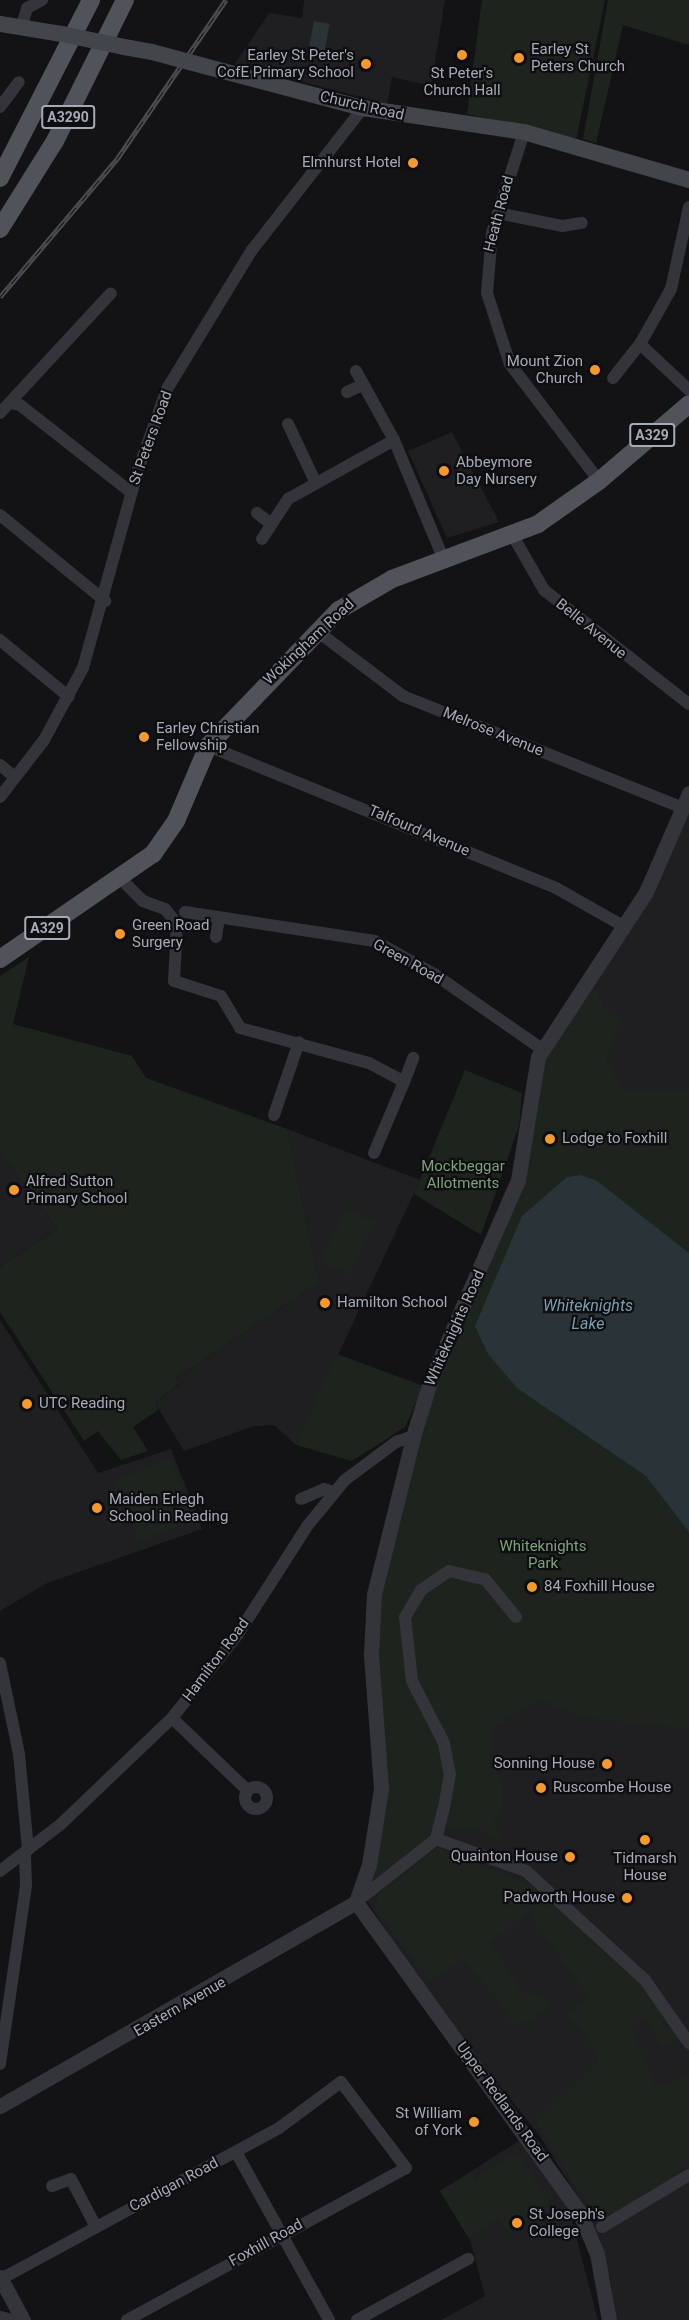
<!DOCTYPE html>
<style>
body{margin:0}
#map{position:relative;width:689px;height:2320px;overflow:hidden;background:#131315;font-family:Roboto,sans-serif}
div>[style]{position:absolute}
.built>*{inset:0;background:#1f1f22}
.green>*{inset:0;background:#1d241d;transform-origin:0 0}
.water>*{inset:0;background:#293338;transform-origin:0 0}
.minor>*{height:12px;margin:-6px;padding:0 6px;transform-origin:6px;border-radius:6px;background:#34353a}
.minor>.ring{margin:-6px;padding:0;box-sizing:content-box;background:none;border:12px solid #34353a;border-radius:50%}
.tertiary>*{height:15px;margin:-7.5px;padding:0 7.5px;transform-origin:7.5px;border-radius:7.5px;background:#34353a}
.secondary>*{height:16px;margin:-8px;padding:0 8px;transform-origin:8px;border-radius:8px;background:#42454a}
.primary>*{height:18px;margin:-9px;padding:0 9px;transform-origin:9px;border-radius:9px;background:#505359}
.rail>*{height:5px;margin-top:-2.5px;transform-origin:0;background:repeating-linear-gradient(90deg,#0e0e10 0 9px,#494c51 0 18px);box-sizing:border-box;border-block:2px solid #494c51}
.secondary-bridge>*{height:16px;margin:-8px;padding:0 8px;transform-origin:8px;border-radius:8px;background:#42454a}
.dots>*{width:16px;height:16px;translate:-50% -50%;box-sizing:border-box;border:3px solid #0e0e10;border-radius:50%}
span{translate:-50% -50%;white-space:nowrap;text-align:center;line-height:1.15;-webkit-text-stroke:4.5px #0e0e10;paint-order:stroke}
.shield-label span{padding:2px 4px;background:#0e0e10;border:2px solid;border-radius:4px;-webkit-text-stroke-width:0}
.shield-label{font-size:14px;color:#a4abb5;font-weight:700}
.poi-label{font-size:15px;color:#a4abb5}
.left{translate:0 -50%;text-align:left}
.right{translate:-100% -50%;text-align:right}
.street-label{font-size:15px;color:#a4abb5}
.park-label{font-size:15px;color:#7da17b}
.water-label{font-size:16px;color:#7a9eb1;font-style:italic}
</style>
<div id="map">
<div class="built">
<i style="clip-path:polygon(304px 0,445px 0,431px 86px,392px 77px,387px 104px,235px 64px,269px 13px,302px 18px)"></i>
<i style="clip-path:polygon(452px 432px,499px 522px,447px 538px,408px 451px)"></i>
<i style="clip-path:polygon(689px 801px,689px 2320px,616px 2320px,610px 2277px,585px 2208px,539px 2135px,420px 1985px,364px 1896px,384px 1790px,385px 1730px,419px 1444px,510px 1209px,537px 1068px,629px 928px)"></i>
<i style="clip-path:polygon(287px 1129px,420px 1180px,296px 1445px,274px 1425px,254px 1426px,184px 1451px,155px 1403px,179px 1385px,176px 1378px,319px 1282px)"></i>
<i style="clip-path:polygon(0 1151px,58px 1229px,0 1267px)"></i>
<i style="clip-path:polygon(0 1320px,98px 1473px,171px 1449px,202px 1529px,47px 1583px,0 1611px)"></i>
<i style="clip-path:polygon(522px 2139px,569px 2210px,598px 2320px,441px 2320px,485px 2296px,470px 2240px,440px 2191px)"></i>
</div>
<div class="green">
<i style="clip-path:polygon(482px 0,605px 0,576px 140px,467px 114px)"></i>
<i style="clip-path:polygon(608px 0,689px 0,689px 45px,623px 25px,596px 143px,583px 139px)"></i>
<i style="clip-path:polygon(29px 957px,13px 1024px,132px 1056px,146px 1078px,287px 1129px,319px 1282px,176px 1378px,179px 1384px,155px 1403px,158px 1410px,133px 1427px,148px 1451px,121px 1460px,98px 1431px,84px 1441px,0 1312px,0 1267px,58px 1229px,0 1151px,0 976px)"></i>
<i style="clip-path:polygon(596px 987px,603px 1008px,620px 1021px,606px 1059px,622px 1090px,689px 1090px,689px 1729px,589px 1718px,543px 1701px,532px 1705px,493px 1726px,491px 1757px,502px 1783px,503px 1810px,493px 1822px,502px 1841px,476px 1829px,450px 1830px,446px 1819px,436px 1839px,364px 1896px,384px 1790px,372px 1594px,396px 1538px,434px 1379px,510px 1209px,545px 1051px)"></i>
<i style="clip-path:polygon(465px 1070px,522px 1093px,519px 1126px,481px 1235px,414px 1194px)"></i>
<i style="left:346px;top:1209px;width:31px;height:58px;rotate:25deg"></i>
<i style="clip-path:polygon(337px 1354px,424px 1386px,405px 1427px,352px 1461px,296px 1445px)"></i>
<i style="left:170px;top:1459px;width:66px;height:58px;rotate:69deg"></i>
<i style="clip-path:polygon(437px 1847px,530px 1885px,567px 1913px,595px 1945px,649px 1987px,683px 2038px,660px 2046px,648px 2020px,631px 2027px,656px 2087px,689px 2076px,689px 2163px,668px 2183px,638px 2194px,629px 2211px,593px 2214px,536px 2123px,599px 2061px,583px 2030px,565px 2016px,590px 1998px,528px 1912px,490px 1943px,521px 1991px,543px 1996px,550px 2006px,531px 2021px,513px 2025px,499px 1999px,462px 1960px,429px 1981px,375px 1909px,378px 1895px)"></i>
<i style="clip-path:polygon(517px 2152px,552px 2207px,510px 2235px,499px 2218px,468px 2237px,440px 2191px,470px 2173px,482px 2191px,475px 2179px)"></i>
</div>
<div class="water">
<i style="left:314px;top:21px;width:16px;height:34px;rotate:11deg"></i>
<i style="clip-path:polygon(581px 1175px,597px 1181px,689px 1253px,689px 1532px,646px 1476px,517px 1388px,488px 1354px,475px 1326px,522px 1216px,567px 1177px)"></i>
</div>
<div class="minor">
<i style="left:21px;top:28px;width:21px;rotate:-73deg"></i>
<i style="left:27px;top:8px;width:17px;rotate:-28deg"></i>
<i style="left:0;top:107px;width:31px;rotate:-53deg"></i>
<i style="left:524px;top:132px;width:106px;rotate:107.6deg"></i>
<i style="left:492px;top:233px;width:60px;rotate:94.8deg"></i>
<i style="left:487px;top:293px;width:75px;rotate:72.1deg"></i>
<i style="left:510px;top:364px;width:147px;rotate:52.7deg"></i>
<i style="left:689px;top:207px;width:84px;rotate:102.4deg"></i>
<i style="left:671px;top:289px;width:63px;rotate:119.4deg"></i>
<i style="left:640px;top:344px;width:67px;rotate:43.2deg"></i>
<i style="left:498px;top:213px;width:65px;rotate:11.5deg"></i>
<i style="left:562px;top:226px;width:20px;rotate:-9deg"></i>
<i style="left:356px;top:371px;width:79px;rotate:61.2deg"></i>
<i style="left:394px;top:440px;width:130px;rotate:67.4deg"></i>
<i style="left:613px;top:378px;width:43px;rotate:-51.5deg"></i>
<i style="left:347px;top:392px;width:17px;rotate:-25deg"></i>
<i style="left:10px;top:403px;width:10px;rotate:11deg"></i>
<i style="left:20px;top:405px;width:142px;rotate:38.2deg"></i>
<i style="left:0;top:413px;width:163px;rotate:-47.2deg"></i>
<i style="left:288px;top:424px;width:63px;rotate:64.7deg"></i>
<i style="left:257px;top:513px;width:18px;rotate:38deg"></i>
<i style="left:0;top:515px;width:136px;rotate:39.3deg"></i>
<i style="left:513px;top:536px;width:62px;rotate:60.1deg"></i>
<i style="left:544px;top:590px;width:184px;rotate:38.2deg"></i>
<i style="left:262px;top:539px;width:48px;rotate:-57deg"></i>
<i style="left:288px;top:499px;width:121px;rotate:-29.1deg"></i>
<i style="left:317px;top:631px;width:108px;rotate:37.1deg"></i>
<i style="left:403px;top:696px;width:302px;rotate:21.8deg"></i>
<i style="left:0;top:640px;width:89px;rotate:39.6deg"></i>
<i style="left:208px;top:746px;width:376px;rotate:22.2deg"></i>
<i style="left:556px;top:888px;width:79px;rotate:29.5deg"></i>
<i style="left:0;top:765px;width:19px;rotate:39deg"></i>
<i style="left:0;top:797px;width:72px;rotate:-52.3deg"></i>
<i style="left:44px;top:740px;width:82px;rotate:-61.6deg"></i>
<i style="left:83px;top:668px;width:205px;rotate:-74.5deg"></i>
<i style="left:138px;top:470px;width:86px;rotate:-70.3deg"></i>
<i style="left:167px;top:389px;width:163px;rotate:-58.6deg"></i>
<i style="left:252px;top:250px;width:180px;rotate:-52deg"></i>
<i style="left:122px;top:880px;width:30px;rotate:45deg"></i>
<i style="left:143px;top:901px;width:23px;rotate:20deg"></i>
<i style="left:165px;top:909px;width:19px;rotate:51deg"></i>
<i style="left:177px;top:924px;width:57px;rotate:93deg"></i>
<i style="left:174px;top:981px;width:49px;rotate:17.7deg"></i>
<i style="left:221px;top:996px;width:37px;rotate:59deg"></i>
<i style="left:240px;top:1028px;width:134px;rotate:15.2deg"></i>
<i style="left:369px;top:1063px;width:40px;rotate:28deg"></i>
<i style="left:404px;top:1082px;width:26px;rotate:-69deg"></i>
<i style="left:185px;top:912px;width:192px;rotate:8.7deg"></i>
<i style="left:375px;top:941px;width:68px;rotate:29.2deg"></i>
<i style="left:434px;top:974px;width:131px;rotate:34.8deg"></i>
<i style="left:216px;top:937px;width:20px;rotate:-81deg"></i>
<i style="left:274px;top:1115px;width:77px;rotate:-71.1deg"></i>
<i style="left:374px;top:1153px;width:77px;rotate:-67.1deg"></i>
<i style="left:301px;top:1499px;width:25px;rotate:-23deg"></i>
<i style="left:324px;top:1489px;width:10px;rotate:17deg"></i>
<i style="left:0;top:1663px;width:93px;rotate:78.2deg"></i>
<i style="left:19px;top:1754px;width:96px;rotate:84.6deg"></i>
<i style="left:172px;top:1718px;width:105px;rotate:43.8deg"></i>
<i class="ring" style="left:245px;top:1787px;width:10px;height:10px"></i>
<i style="left:436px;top:1839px;width:96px;rotate:19.6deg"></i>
<i style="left:526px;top:1871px;width:161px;rotate:42.5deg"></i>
<i style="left:645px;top:1980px;width:77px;rotate:55.1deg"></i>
<i style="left:0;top:1871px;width:77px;rotate:-37.6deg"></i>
<i style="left:61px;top:1824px;width:153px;rotate:-43.7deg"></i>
<i style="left:172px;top:1718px;width:107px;rotate:-51.8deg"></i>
<i style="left:238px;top:1634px;width:130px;rotate:-57.3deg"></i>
<i style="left:308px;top:1525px;width:58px;rotate:-50.6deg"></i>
<i style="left:345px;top:1480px;width:64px;rotate:-36.7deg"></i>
<i style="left:396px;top:1442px;width:18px;rotate:-19deg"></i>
<i style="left:356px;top:1902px;width:102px;rotate:-38.2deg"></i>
<i style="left:436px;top:1839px;width:32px;rotate:-76deg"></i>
<i style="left:444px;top:1808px;width:34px;rotate:-80deg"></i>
<i style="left:450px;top:1775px;width:33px;rotate:-101deg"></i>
<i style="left:444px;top:1743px;width:70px;rotate:-117.3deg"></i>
<i style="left:412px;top:1681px;width:64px;rotate:-96.2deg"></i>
<i style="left:405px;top:1617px;width:31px;rotate:-59deg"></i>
<i style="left:421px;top:1590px;width:34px;rotate:-34deg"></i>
<i style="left:449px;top:1571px;width:37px;rotate:13deg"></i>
<i style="left:485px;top:1579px;width:49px;rotate:50.8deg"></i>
<i style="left:0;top:2064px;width:181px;rotate:-81.7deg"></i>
<i style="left:26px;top:1885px;width:32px;rotate:-92deg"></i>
<i style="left:236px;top:2152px;width:192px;rotate:61deg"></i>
<i style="left:52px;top:2186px;width:20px;rotate:-20deg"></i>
<i style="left:71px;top:2179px;width:54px;rotate:62.5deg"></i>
<i style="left:602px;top:2227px;width:101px;rotate:-30.9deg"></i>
<i style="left:1px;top:2279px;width:316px;rotate:-28.5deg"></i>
<i style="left:279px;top:2128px;width:77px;rotate:-36.6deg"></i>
<i style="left:341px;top:2082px;width:108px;rotate:52.9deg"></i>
<i style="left:406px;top:2168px;width:318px;rotate:151.4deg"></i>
<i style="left:357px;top:2320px;width:127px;rotate:-28.8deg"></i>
</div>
<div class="tertiary">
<i style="left:356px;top:1902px;width:39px;rotate:-71deg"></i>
<i style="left:369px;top:1865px;width:78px;rotate:-81.1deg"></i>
<i style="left:381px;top:1788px;width:133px;rotate:-94.3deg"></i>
<i style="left:371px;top:1655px;width:61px;rotate:-87.2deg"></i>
<i style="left:374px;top:1594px;width:169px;rotate:-76deg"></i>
<i style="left:415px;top:1430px;width:53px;rotate:-72.6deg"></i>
<i style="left:431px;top:1379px;width:217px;rotate:-66.4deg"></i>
<i style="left:518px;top:1180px;width:125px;rotate:-80.8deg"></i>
<i style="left:538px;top:1057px;width:197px;rotate:-56.8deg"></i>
<i style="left:646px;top:892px;width:108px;rotate:-66.5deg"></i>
<i style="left:356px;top:1902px;width:381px;rotate:54.2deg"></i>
<i style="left:579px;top:2211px;width:47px;rotate:67.3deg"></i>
<i style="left:597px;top:2254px;width:67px;rotate:79.7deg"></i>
<i style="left:0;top:2106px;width:410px;rotate:-29.8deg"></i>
<i style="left:0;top:2277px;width:49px;rotate:61.9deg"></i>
<i style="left:0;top:2318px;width:8px;rotate:14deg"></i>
</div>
<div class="secondary">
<i style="left:0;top:24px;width:63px;rotate:9.2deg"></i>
<i style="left:124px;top:47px;width:28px;rotate:10deg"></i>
<i style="left:204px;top:66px;width:164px;rotate:14.8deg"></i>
<i style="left:363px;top:108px;width:163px;rotate:8.5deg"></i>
<i style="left:524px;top:132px;width:172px;rotate:16.2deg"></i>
</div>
<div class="primary">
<i style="left:0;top:178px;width:200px;rotate:-62.9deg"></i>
<i style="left:0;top:229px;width:104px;rotate:-58deg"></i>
<i style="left:55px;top:141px;width:157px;rotate:-63.6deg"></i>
<i style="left:0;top:959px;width:186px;rotate:-34.5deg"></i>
<i style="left:153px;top:854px;width:40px;rotate:-55.1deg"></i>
<i style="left:176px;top:821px;width:82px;rotate:-66.9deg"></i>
<i style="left:208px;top:746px;width:189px;rotate:-46.1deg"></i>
<i style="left:339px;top:610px;width:61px;rotate:-30.3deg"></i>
<i style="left:392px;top:579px;width:156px;rotate:-20.6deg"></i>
<i style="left:538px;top:524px;width:75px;rotate:-35.2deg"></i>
<i style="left:599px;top:481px;width:118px;rotate:-40.5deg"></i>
</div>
<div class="rail">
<i style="left:0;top:297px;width:181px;rotate:-49.7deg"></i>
<i style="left:117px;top:159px;width:193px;rotate:-55.6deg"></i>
</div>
<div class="secondary-bridge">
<i style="left:62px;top:34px;width:63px;rotate:11.8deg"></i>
<i style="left:152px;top:52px;width:54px;rotate:15.1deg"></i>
</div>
<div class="dots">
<i style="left:462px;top:55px;background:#f4992b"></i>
<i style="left:519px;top:58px;background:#f4992b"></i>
<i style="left:366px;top:64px;background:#f4992b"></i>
<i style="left:413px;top:163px;background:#f4992b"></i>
<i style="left:595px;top:370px;background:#f4992b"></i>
<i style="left:444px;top:471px;background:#f4992b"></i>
<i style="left:144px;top:737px;background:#f4992b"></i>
<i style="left:120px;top:934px;background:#f4992b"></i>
<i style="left:550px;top:1139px;background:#f4992b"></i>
<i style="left:14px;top:1190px;background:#f4992b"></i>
<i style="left:325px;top:1303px;background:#f4992b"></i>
<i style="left:27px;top:1404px;background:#f4992b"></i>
<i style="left:97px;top:1508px;background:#f4992b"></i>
<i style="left:532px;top:1587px;background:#f4992b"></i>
<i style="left:607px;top:1764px;background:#f4992b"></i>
<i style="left:541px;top:1788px;background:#f4992b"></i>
<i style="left:645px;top:1840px;background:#f4992b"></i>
<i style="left:570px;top:1857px;background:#f4992b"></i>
<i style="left:627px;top:1898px;background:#f4992b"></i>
<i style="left:474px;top:2122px;background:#f4992b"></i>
<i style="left:517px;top:2223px;background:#f4992b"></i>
</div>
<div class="shield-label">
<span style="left:68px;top:117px">A3290</span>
<span style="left:652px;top:435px">A329</span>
<span style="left:47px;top:928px">A329</span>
</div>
<div class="poi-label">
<span class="left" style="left:531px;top:58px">Earley St<br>Peters Church</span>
<span class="right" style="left:354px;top:64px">Earley St Peter's<br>CofE Primary School</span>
<span style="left:462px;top:82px">St Peter's<br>Church Hall</span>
<span class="right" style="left:401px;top:163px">Elmhurst Hotel</span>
<span class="right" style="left:583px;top:370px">Mount Zion<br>Church</span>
<span class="left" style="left:456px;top:471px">Abbeymore<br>Day Nursery</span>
<span class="left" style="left:156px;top:737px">Earley Christian<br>Fellowship</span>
<span class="left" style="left:132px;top:934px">Green Road<br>Surgery</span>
<span class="left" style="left:562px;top:1139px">Lodge to Foxhill</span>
<span class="left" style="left:26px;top:1190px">Alfred Sutton<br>Primary School</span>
<span class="left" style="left:337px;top:1303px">Hamilton School</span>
<span class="left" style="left:39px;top:1404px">UTC Reading</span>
<span class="left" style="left:109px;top:1508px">Maiden Erlegh<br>School in Reading</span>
<span class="left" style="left:544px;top:1587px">84 Foxhill House</span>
<span class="right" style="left:595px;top:1764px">Sonning House</span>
<span class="left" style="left:553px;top:1788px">Ruscombe House</span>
<span class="right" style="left:558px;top:1857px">Quainton House</span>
<span style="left:645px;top:1867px">Tidmarsh<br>House</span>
<span class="right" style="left:615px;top:1898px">Padworth House</span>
<span class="right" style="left:462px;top:2122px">St William<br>of York</span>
<span class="left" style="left:529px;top:2223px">St Joseph's<br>College</span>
</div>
<div class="street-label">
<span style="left:362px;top:106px;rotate:13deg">Church Road</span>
<span style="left:499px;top:214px;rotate:-75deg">Heath Road</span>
<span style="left:151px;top:438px;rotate:-70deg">St Peters Road</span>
<span style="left:591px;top:629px;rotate:39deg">Belle Avenue</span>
<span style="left:309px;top:642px;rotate:-43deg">Wokingham Road</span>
<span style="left:493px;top:732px;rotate:22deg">Melrose Avenue</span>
<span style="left:419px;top:831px;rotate:23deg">Talfourd Avenue</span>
<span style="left:408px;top:962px;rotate:29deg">Green Road</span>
<span style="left:455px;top:1328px;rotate:-66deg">Whiteknights Road</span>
<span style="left:216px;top:1660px;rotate:-53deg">Hamilton Road</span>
<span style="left:180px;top:2007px;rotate:-30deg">Eastern Avenue</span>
<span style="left:502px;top:2102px;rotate:54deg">Upper Redlands Road</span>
<span style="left:174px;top:2185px;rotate:-28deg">Cardigan Road</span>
<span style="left:266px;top:2243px;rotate:-29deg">Foxhill Road</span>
</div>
<div class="park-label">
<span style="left:463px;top:1175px">Mockbeggar<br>Allotments</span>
<span style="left:543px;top:1555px">Whiteknights<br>Park</span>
</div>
<div class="water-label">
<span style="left:588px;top:1315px">Whiteknights<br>Lake</span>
</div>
</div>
